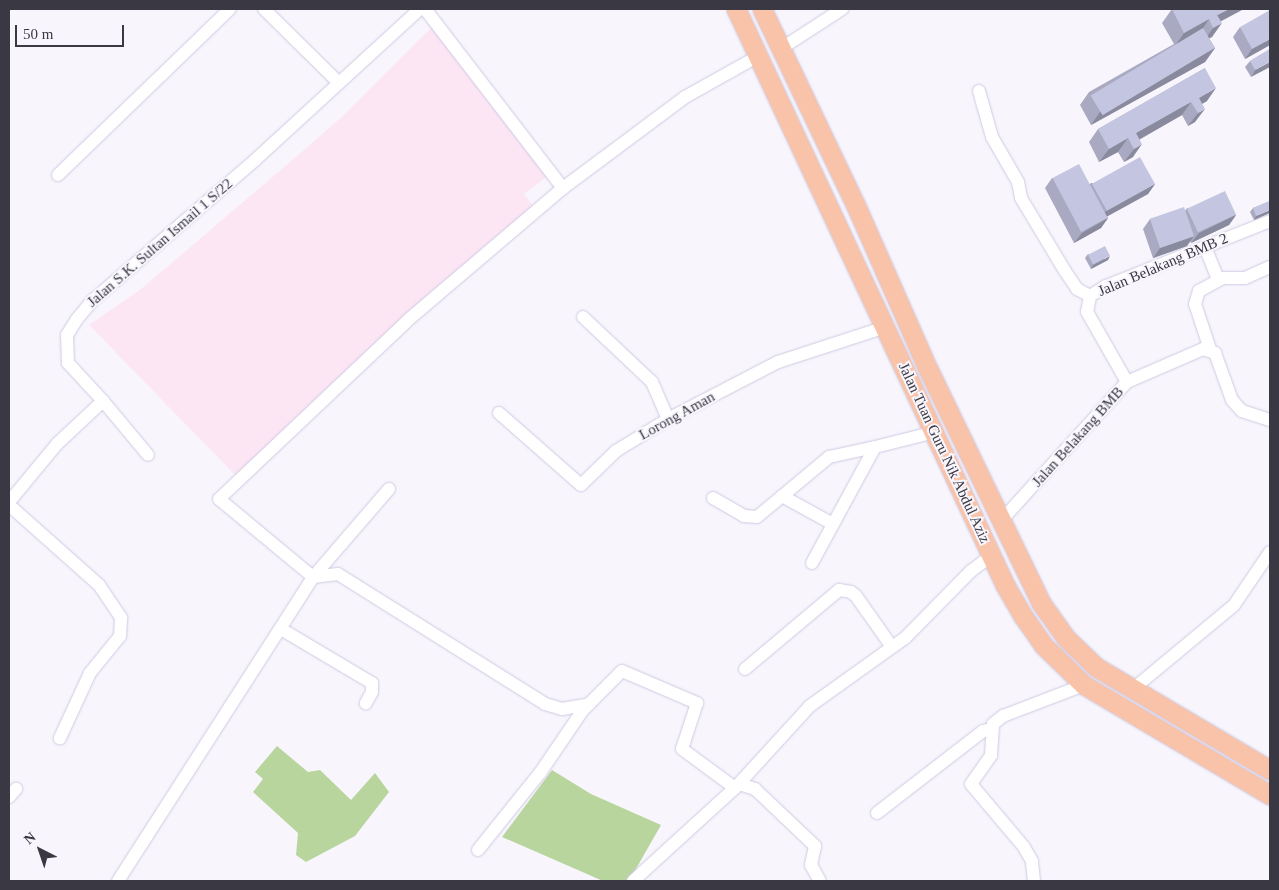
<!DOCTYPE html>
<style>
body{margin:0}
#map{position:relative;width:1279px;height:890px;overflow:hidden;background:#f8f6fc;font-family:Georgia,serif}
div>[style]{position:absolute}
.education>*{inset:0;background:#fce6f4}
.green>*{inset:0;background:#b9d59e}
.roads{filter:drop-shadow(0 0 1px #cfc9e3) drop-shadow(0 0 1px #cfc9e3)}
.street>*{height:12px;margin:-6px;padding:0 6px;transform-origin:6px;border-radius:6px;background:#fff}
.primary>*{height:19px;margin:-9.5px;padding:0 9.5px;transform-origin:9.5px;border-radius:9.5px;background:#f8c3a8}
.wall>*{inset:0;background:#a9a9c1}
.shaded-wall>*{inset:0;background:#898a9d}
.building>*{inset:0;background:#c4c5e0;transform-origin:0 0}
span{translate:-50% -50%;white-space:nowrap;text-align:center;line-height:1.15;-webkit-text-stroke:4px #f8f6fc;paint-order:stroke}
.street-label{font-size:15px;color:#3a3842}
.frame{position:absolute;inset:0;border:10px solid #3a3842;pointer-events:none}
.north{position:absolute;left:15px;top:825px;width:50px;height:50px;-webkit-text-stroke:4px #f8f6fc;paint-order:stroke;rotate:319deg;font-size:14px;font-weight:700;line-height:20px;text-align:center;color:#3a3842}
.north::after{content:'';display:block;margin:auto;width:18px;height:22px;background:#3a3842;clip-path:polygon(50% 0,100% 100%,50% 72%,0 100%)}
.scale{position:absolute;left:15px;top:25px;width:109px;height:22px;box-sizing:border-box;border:2px solid #3a3842;border-top:0;padding-left:6px;font-size:15px;line-height:18px;white-space:nowrap;color:#3a3842;-webkit-text-stroke:4px #f8f6fc;paint-order:stroke}
</style>
<div id="map">
<div class="education">
<i style="clip-path:polygon(432px 27px,549px 175px,524px 194px,533px 206px,481px 249px,311px 403px,237px 477px,89px 325px,141px 289px,303px 151px,346px 113px)"></i>
</div>
<div class="green">
<i style="clip-path:polygon(277px 746px,308px 772px,320px 770px,351px 800px,375px 773px,389px 792px,355px 836px,306px 862px,296px 855px,298px 833px,253px 792px,263px 779px,255px 772px)"></i>
<i style="clip-path:polygon(552px 770px,591px 794px,661px 825px,629px 881px,603px 881px,502px 837px)"></i>
</div>
<div class="roads">
<div class="street">
<i style="left:264px;top:9px;width:104px;rotate:44.6deg"></i>
<i style="left:425px;top:9px;width:226px;rotate:52.4deg"></i>
<i style="left:782px;top:48px;width:72px;rotate:-33deg"></i>
<i style="left:979px;top:91px;width:48px;rotate:74.2deg"></i>
<i style="left:992px;top:137px;width:52px;rotate:60deg"></i>
<i style="left:1018px;top:182px;width:16px;rotate:79deg"></i>
<i style="left:1021px;top:198px;width:85px;rotate:58.9deg"></i>
<i style="left:1065px;top:271px;width:22px;rotate:56deg"></i>
<i style="left:1077px;top:289px;width:15px;rotate:28deg"></i>
<i style="left:58px;top:175px;width:239px;rotate:-44deg"></i>
<i style="left:1205px;top:247px;width:35px;rotate:68deg"></i>
<i style="left:583px;top:317px;width:95px;rotate:43.3deg"></i>
<i style="left:652px;top:382px;width:40px;rotate:66.6deg"></i>
<i style="left:1210px;top:349px;width:47px;rotate:-108.4deg"></i>
<i style="left:1195px;top:304px;width:14px;rotate:-73deg"></i>
<i style="left:1199px;top:291px;width:26px;rotate:-29deg"></i>
<i style="left:1222px;top:278px;width:23px"></i>
<i style="left:1245px;top:278px;width:27px;rotate:-24deg"></i>
<i style="left:1127px;top:382px;width:81px;rotate:-119.7deg"></i>
<i style="left:1087px;top:312px;width:16px;rotate:-79deg"></i>
<i style="left:1090px;top:296px;width:19px;rotate:-32deg"></i>
<i style="left:1106px;top:286px;width:176px;rotate:-21.6deg"></i>
<i style="left:103px;top:401px;width:70px;rotate:50.2deg"></i>
<i style="left:499px;top:413px;width:109px;rotate:41.3deg"></i>
<i style="left:581px;top:485px;width:49px;rotate:-44.2deg"></i>
<i style="left:616px;top:451px;width:61px;rotate:-31.6deg"></i>
<i style="left:668px;top:419px;width:124px;rotate:-27.4deg"></i>
<i style="left:778px;top:362px;width:114px;rotate:-18deg"></i>
<i style="left:389px;top:489px;width:116px;rotate:130.8deg"></i>
<i style="left:313px;top:577px;width:122px;rotate:-140.3deg"></i>
<i style="left:219px;top:499px;width:260px;rotate:-43.4deg"></i>
<i style="left:408px;top:320px;width:204px;rotate:-40.4deg"></i>
<i style="left:563px;top:188px;width:152px;rotate:-36.7deg"></i>
<i style="left:685px;top:97px;width:86px;rotate:-29.2deg"></i>
<i style="left:782px;top:496px;width:58px;rotate:28.8deg"></i>
<i style="left:713px;top:498px;width:36px;rotate:30deg"></i>
<i style="left:744px;top:516px;width:13px;rotate:4deg"></i>
<i style="left:757px;top:517px;width:94px;rotate:-39.8deg"></i>
<i style="left:829px;top:457px;width:47px;rotate:-12.3deg"></i>
<i style="left:9px;top:502px;width:75px;rotate:-50.4deg"></i>
<i style="left:57px;top:444px;width:63px;rotate:-43.1deg"></i>
<i style="left:103px;top:401px;width:52px;rotate:-132.6deg"></i>
<i style="left:68px;top:363px;width:28px;rotate:-92deg"></i>
<i style="left:67px;top:335px;width:19px;rotate:-58deg"></i>
<i style="left:77px;top:319px;width:25px;rotate:-50deg"></i>
<i style="left:93px;top:300px;width:214px;rotate:-40.8deg"></i>
<i style="left:255px;top:160px;width:224px;rotate:-42.5deg"></i>
<i style="left:9px;top:505px;width:120px;rotate:41.6deg"></i>
<i style="left:99px;top:585px;width:40px;rotate:56deg"></i>
<i style="left:121px;top:618px;width:18px;rotate:93deg"></i>
<i style="left:120px;top:636px;width:48px;rotate:129deg"></i>
<i style="left:90px;top:673px;width:72px;rotate:114.8deg"></i>
<i style="left:1000px;top:522px;width:189px;rotate:-47.8deg"></i>
<i style="left:1127px;top:382px;width:83px;rotate:-23.5deg"></i>
<i style="left:1203px;top:349px;width:13px;rotate:18deg"></i>
<i style="left:1215px;top:353px;width:50px;rotate:70.1deg"></i>
<i style="left:1232px;top:400px;width:15px;rotate:48deg"></i>
<i style="left:1242px;top:411px;width:29px;rotate:18deg"></i>
<i style="left:812px;top:563px;width:132px;rotate:-61.5deg"></i>
<i style="left:875px;top:447px;width:62px;rotate:-14deg"></i>
<i style="left:281px;top:629px;width:106px;rotate:30.7deg"></i>
<i style="left:372px;top:683px;width:9px;rotate:90deg"></i>
<i style="left:372px;top:692px;width:13px;rotate:119deg"></i>
<i style="left:745px;top:669px;width:123px;rotate:-40deg"></i>
<i style="left:839px;top:590px;width:12px;rotate:9deg"></i>
<i style="left:851px;top:592px;width:6px;rotate:39deg"></i>
<i style="left:856px;top:596px;width:62px;rotate:54.8deg"></i>
<i style="left:1133px;top:689px;width:131px;rotate:-39.7deg"></i>
<i style="left:1234px;top:605px;width:64px;rotate:-55.8deg"></i>
<i style="left:739px;top:784px;width:17px;rotate:17deg"></i>
<i style="left:755px;top:789px;width:83px;rotate:43.5deg"></i>
<i style="left:815px;top:846px;width:19px;rotate:102deg"></i>
<i style="left:811px;top:865px;width:18px;rotate:61deg"></i>
<i style="left:9px;top:797px;width:11px;rotate:-49deg"></i>
<i style="left:877px;top:813px;width:134px;rotate:-37.7deg"></i>
<i style="left:983px;top:731px;width:8px;rotate:-14deg"></i>
<i style="left:478px;top:850px;width:99px;rotate:-51.2deg"></i>
<i style="left:540px;top:773px;width:76px;rotate:-55.7deg"></i>
<i style="left:583px;top:710px;width:55px;rotate:-45deg"></i>
<i style="left:622px;top:671px;width:82px;rotate:23.1deg"></i>
<i style="left:697px;top:703px;width:48px;rotate:108.1deg"></i>
<i style="left:682px;top:749px;width:66px;rotate:36.3deg"></i>
<i style="left:118px;top:881px;width:361px;rotate:-57.3deg"></i>
<i style="left:313px;top:577px;width:25px;rotate:-7deg"></i>
<i style="left:338px;top:574px;width:244px;rotate:32.1deg"></i>
<i style="left:545px;top:704px;width:18px;rotate:16deg"></i>
<i style="left:562px;top:709px;width:27px;rotate:-10deg"></i>
<i style="left:633px;top:881px;width:138px;rotate:-42.4deg"></i>
<i style="left:735px;top:788px;width:111px;rotate:-47.6deg"></i>
<i style="left:810px;top:706px;width:117px;rotate:-35.6deg"></i>
<i style="left:905px;top:638px;width:94px;rotate:-45.4deg"></i>
<i style="left:971px;top:571px;width:25px;rotate:-37deg"></i>
<i style="left:1034px;top:881px;width:20px;rotate:-96deg"></i>
<i style="left:1032px;top:861px;width:16px;rotate:-120deg"></i>
<i style="left:1024px;top:847px;width:82px;rotate:-130.1deg"></i>
<i style="left:971px;top:784px;width:35px;rotate:-55deg"></i>
<i style="left:991px;top:755px;width:31px;rotate:-86deg"></i>
<i style="left:993px;top:724px;width:13px;rotate:-39deg"></i>
<i style="left:1003px;top:716px;width:87px;rotate:-20.9deg"></i>
</div>
<div class="primary">
<i style="left:736px;top:9px;width:636px;rotate:64.97deg"></i>
<i style="left:1005px;top:585px;width:36px;rotate:60deg"></i>
<i style="left:1023px;top:616px;width:35px;rotate:55deg"></i>
<i style="left:1043px;top:645px;width:57px;rotate:44.3deg"></i>
<i style="left:1084px;top:685px;width:216px;rotate:30.6deg"></i>
<i style="left:762px;top:9px;width:218px;rotate:64.5deg"></i>
<i style="left:856px;top:206px;width:178px;rotate:66.2deg"></i>
<i style="left:928px;top:369px;width:260px;rotate:64.2deg"></i>
<i style="left:1041px;top:603px;width:43px;rotate:54.5deg"></i>
<i style="left:1066px;top:638px;width:42px;rotate:44deg"></i>
<i style="left:1096px;top:667px;width:202px;rotate:30.6deg"></i>
</div>
</div>
<div class="wall">
<i style="clip-path:polygon(1172px 9px,1220px 21px,1212px 37px,1209px 38px,1215px 48px,1205px 62px,1091px 125px,1080px 105px,1089px 92px,1174px 44px,1162px 23px)"></i>
<i style="clip-path:polygon(1240px 27px,1270px 45px,1245px 59px,1233px 37px)"></i>
<i style="clip-path:polygon(1270px 49px,1251px 77px,1245px 67px,1250px 61px)"></i>
<i style="clip-path:polygon(1205px 68px,1207px 101px,1202px 104px,1195px 122px,1188px 126px,1182px 115px,1139px 140px,1133px 157px,1124px 162px,1118px 152px,1099px 162px,1089px 142px,1098px 129px)"></i>
<i style="clip-path:polygon(1052px 178px,1090px 184px,1091px 183px,1155px 184px,1148px 194px,1107px 216px,1108px 218px,1101px 228px,1074px 243px,1045px 188px)"></i>
<i style="clip-path:polygon(1270px 201px,1254px 220px,1250px 212px,1253px 208px)"></i>
<i style="clip-path:polygon(1187px 208px,1236px 215px,1229px 225px,1191px 243px,1190px 241px,1187px 246px,1153px 258px,1143px 229px,1150px 219px,1185px 211px)"></i>
<i style="clip-path:polygon(1088px 254px,1108px 260px,1091px 269px,1085px 258px)"></i>
</div>
<div class="shaded-wall">
<i style="clip-path:polygon(1229px 9px,1244px 9px,1212px 26px,1217px 15px)"></i>
<i style="clip-path:polygon(1209px 19px,1200px 33px,1175px 46px,1184px 33px)"></i>
<i style="clip-path:polygon(1222px 23px,1212px 37px,1204px 41px,1213px 28px)"></i>
<i style="clip-path:polygon(1270px 39px,1270px 45px,1245px 59px,1252px 49px)"></i>
<i style="clip-path:polygon(1215px 48px,1205px 62px,1091px 125px,1100px 112px)"></i>
<i style="clip-path:polygon(1270px 62px,1270px 67px,1251px 77px,1255px 70px)"></i>
<i style="clip-path:polygon(1216px 88px,1207px 101px,1195px 108px,1199px 98px)"></i>
<i style="clip-path:polygon(1191px 102px,1182px 115px,1131px 144px,1136px 133px)"></i>
<i style="clip-path:polygon(1205px 109px,1195px 122px,1188px 126px,1198px 113px)"></i>
<i style="clip-path:polygon(1128px 138px,1118px 152px,1099px 162px,1109px 149px)"></i>
<i style="clip-path:polygon(1142px 144px,1133px 157px,1124px 162px,1134px 149px)"></i>
<i style="clip-path:polygon(1155px 184px,1148px 194px,1099px 221px,1106px 211px)"></i>
<i style="clip-path:polygon(1270px 210px,1270px 213px,1254px 220px,1256px 216px)"></i>
<i style="clip-path:polygon(1236px 215px,1229px 225px,1191px 243px,1199px 233px)"></i>
<i style="clip-path:polygon(1108px 218px,1101px 228px,1074px 243px,1082px 233px)"></i>
<i style="clip-path:polygon(1194px 236px,1187px 246px,1153px 258px,1160px 248px)"></i>
<i style="clip-path:polygon(1110px 256px,1108px 260px,1091px 269px,1093px 265px)"></i>
</div>
<div class="building">
<i style="clip-path:polygon(1172px 9px,1229px 9px,1217px 15px,1222px 23px,1213px 28px,1209px 19px,1184px 33px)"></i>
<i style="clip-path:polygon(1270px 10px,1270px 39px,1252px 49px,1240px 27px)"></i>
<i style="left:1203px;top:28px;width:23px;height:131px;rotate:59deg"></i>
<i style="clip-path:polygon(1270px 49px,1270px 62px,1255px 70px,1250px 61px)"></i>
<i style="clip-path:polygon(1205px 68px,1216px 88px,1199px 98px,1205px 109px,1198px 113px,1191px 102px,1136px 133px,1142px 144px,1134px 149px,1128px 138px,1109px 149px,1098px 129px)"></i>
<i style="left:1140px;top:157px;width:31px;height:55px;rotate:61deg"></i>
<i style="left:1079px;top:164px;width:61px;height:30px;rotate:62deg"></i>
<i style="left:1225px;top:191px;width:26px;height:42px;rotate:65deg"></i>
<i style="clip-path:polygon(1270px 201px,1270px 210px,1256px 216px,1253px 208px)"></i>
<i style="left:1184px;top:207px;width:31px;height:36px;rotate:71deg"></i>
<i style="left:1105px;top:246px;width:11px;height:19px;rotate:63deg"></i>
</div>
<div class="street-label">
<span style="left:160px;top:243px;rotate:-41deg">Jalan S.K. Sultan Ismail 1 S/22</span>
<span style="left:1163px;top:265px;rotate:-23deg">Jalan Belakang BMB 2</span>
<span style="left:677px;top:416px;rotate:-29deg">Lorong Aman</span>
<span style="left:1078px;top:437px;rotate:-48deg">Jalan Belakang BMB</span>
<span style="left:944px;top:453px;rotate:65deg">Jalan Tuan Guru Nik Abdul Aziz</span>
</div>
<div class="frame"></div>
<div class="north">N</div>
<div class="scale">50 m</div>
</div>
